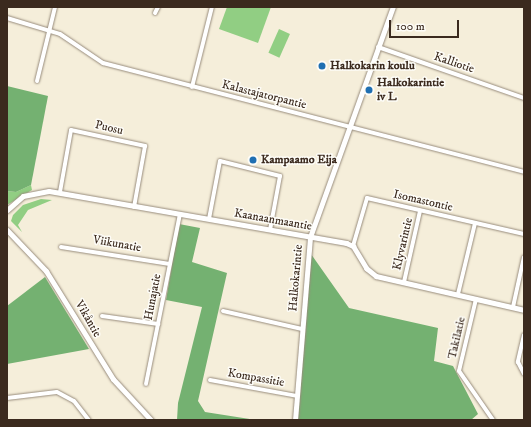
<!DOCTYPE html>
<meta charset="utf-8">
<style>
body{margin:0}
#map{position:relative;width:531px;height:427px;overflow:hidden;background:#f5eeda;font-family:"IM FELL DW Pica",serif}
div>[style]{position:absolute}
.green>*{inset:0;background:#91ce83;transform-origin:0 0}
.forest>*{inset:0;background:#74b171}
.roads{filter:drop-shadow(0 0 1px #988c7c) drop-shadow(0 0 1px #988c7c)}
.minor>*{height:4px;margin:-2px;padding:0 2px;transform-origin:2px;border-radius:2px;background:#fff}
.tertiary>*{height:5px;margin:-2.5px;padding:0 2.5px;transform-origin:2.5px;border-radius:2.5px;background:#fff}
.dots>*{width:11px;height:11px;translate:-50% -50%;box-sizing:border-box;border:2px solid #fdfcf7;border-radius:50%}
span{translate:-50% -50%;white-space:nowrap;text-align:center;line-height:1.15;-webkit-text-stroke:3px #fdfcf7;paint-order:stroke}
.street-label{font-size:12px;color:#3b2a1e}
.poi-label{font-size:12px;color:#3b2a1e;font-weight:700}
.left{translate:0 -50%;text-align:left}
.frame{position:absolute;inset:0;border:8px solid #3b2a1e;pointer-events:none}
.scale{position:absolute;left:389px;top:20px;width:70px;height:18px;box-sizing:border-box;border:2px solid #3b2a1e;border-top:0;padding-left:5px;font-size:12px;line-height:14px;white-space:nowrap;color:#3b2a1e;-webkit-text-stroke:3px #fdfcf7;paint-order:stroke}
</style>
<div id="map">
<div class="green">
<i style="clip-path:polygon(227px 7px,271px 7px,258px 43px,219px 29px)"></i>
<i style="left:279px;top:29px;width:12px;height:26px;rotate:24deg"></i>
<i style="clip-path:polygon(31px 185px,32px 190px,7px 205px,7px 191px,16px 192px)"></i>
<i style="clip-path:polygon(41px 199px,52px 200px,28px 210px,18px 225px,22px 232px,11px 221px,13px 215px,23px 205px)"></i>
</div>
<div class="forest">
<i style="clip-path:polygon(7px 86px,48px 96px,31px 185px,16px 192px,7px 191px)"></i>
<i style="clip-path:polygon(179px 224px,200px 228px,192px 262px,227px 273px,198px 401px,205px 412px,256px 420px,177px 420px,178px 403px,202px 307px,166px 300px)"></i>
<i style="clip-path:polygon(311px 254px,349px 308px,438px 328px,434px 361px,453px 366px,478px 414px,471px 420px,296px 420px)"></i>
<i style="clip-path:polygon(45px 277px,89px 349px,7px 364px,7px 306px)"></i>
</div>
<div class="roads">
<div class="minor">
<i style="left:155px;top:13px;width:7px;rotate:-63deg"></i>
<i style="left:7px;top:18px;width:55px;rotate:16.8deg"></i>
<i style="left:60px;top:34px;width:52px;rotate:34deg"></i>
<i style="left:103px;top:63px;width:435px;rotate:14.5deg"></i>
<i style="left:378px;top:47px;width:155px;rotate:19.3deg"></i>
<i style="left:37px;top:81px;width:76px;rotate:-76.3deg"></i>
<i style="left:192px;top:87px;width:82px;rotate:-76deg"></i>
<i style="left:60px;top:192px;width:63px;rotate:-79.9deg"></i>
<i style="left:71px;top:130px;width:76px;rotate:12.2deg"></i>
<i style="left:145px;top:146px;width:62px;rotate:100.2deg"></i>
<i style="left:209px;top:219px;width:59px;rotate:-79.3deg"></i>
<i style="left:220px;top:161px;width:62px;rotate:14deg"></i>
<i style="left:280px;top:176px;width:55px;rotate:100.5deg"></i>
<i style="left:353px;top:246px;width:50px;rotate:-73.7deg"></i>
<i style="left:367px;top:198px;width:161px;rotate:12.9deg"></i>
<i style="left:61px;top:247px;width:110px;rotate:8.9deg"></i>
<i style="left:404px;top:282px;width:73px;rotate:-77.3deg"></i>
<i style="left:458px;top:294px;width:73px;rotate:-76.5deg"></i>
<i style="left:476px;top:299px;width:74px;rotate:103.3deg"></i>
<i style="left:459px;top:371px;width:60px;rotate:55.2deg"></i>
<i style="left:513px;top:307px;width:51px;rotate:-77.6deg"></i>
<i style="left:223px;top:311px;width:81px;rotate:12.8deg"></i>
<i style="left:102px;top:316px;width:57px;rotate:8.1deg"></i>
<i style="left:524px;top:335px;width:28px;rotate:103deg"></i>
<i style="left:518px;top:362px;width:13px;rotate:63deg"></i>
<i style="left:210px;top:380px;width:88px;rotate:10.4deg"></i>
<i style="left:146px;top:384px;width:173px;rotate:-78.7deg"></i>
<i style="left:7px;top:398px;width:50px;rotate:-6.8deg"></i>
<i style="left:57px;top:392px;width:19px;rotate:28deg"></i>
<i style="left:74px;top:401px;width:24px;rotate:52deg"></i>
</div>
<div class="tertiary">
<i style="left:7px;top:210px;width:21px;rotate:-41deg"></i>
<i style="left:23px;top:196px;width:26px;rotate:-11deg"></i>
<i style="left:49px;top:191px;width:302px;rotate:9.9deg"></i>
<i style="left:346px;top:243px;width:8px;rotate:23deg"></i>
<i style="left:353px;top:246px;width:26px;rotate:59deg"></i>
<i style="left:366px;top:268px;width:13px;rotate:39deg"></i>
<i style="left:376px;top:276px;width:152px;rotate:12.9deg"></i>
<i style="left:7px;top:230px;width:57px;rotate:46.4deg"></i>
<i style="left:46px;top:271px;width:127px;rotate:58.2deg"></i>
<i style="left:113px;top:379px;width:56px;rotate:47.2deg"></i>
<i style="left:295px;top:420px;width:184px;rotate:-85.3deg"></i>
<i style="left:310px;top:237px;width:245px;rotate:-70.2deg"></i>
</div>
</div>
<div class="dots">
<i style="left:322px;top:66px;background:#1f6fb2"></i>
<i style="left:369px;top:90px;background:#1f6fb2"></i>
<i style="left:253px;top:160px;background:#1f6fb2"></i>
</div>
<div class="street-label">
<span style="left:454px;top:63px;rotate:19deg">Kalliotie</span>
<span style="left:264px;top:95px;rotate:14deg">Kalastajatorpantie</span>
<span style="left:109px;top:128px;rotate:13deg">Puosu</span>
<span style="left:423px;top:201px;rotate:13deg">Isomastontie</span>
<span style="left:273px;top:220px;rotate:10deg">Kaanaanmaantie</span>
<span style="left:117px;top:244px;rotate:10deg">Viikunatie</span>
<span style="left:403px;top:244px;rotate:-77deg">Klyvarintie</span>
<span style="left:296px;top:278px;rotate:-85deg">Halkokarintie</span>
<span style="left:153px;top:297px;rotate:-79deg">Hunajatie</span>
<span style="left:88px;top:319px;rotate:60deg">Vikåntie</span>
<span style="left:457px;top:338px;rotate:-77deg">Takilatie</span>
<span style="left:256px;top:378px;rotate:10deg">Kompassitie</span>
</div>
<div class="poi-label">
<span class="left" style="left:330px;top:66px">Halkokarin koulu</span>
<span class="left" style="left:377px;top:90px">Halkokarintie<br>iv L</span>
<span class="left" style="left:261px;top:160px">Kampaamo Eija</span>
</div>
<div class="frame"></div>
<div class="scale">100 m</div>
</div>
